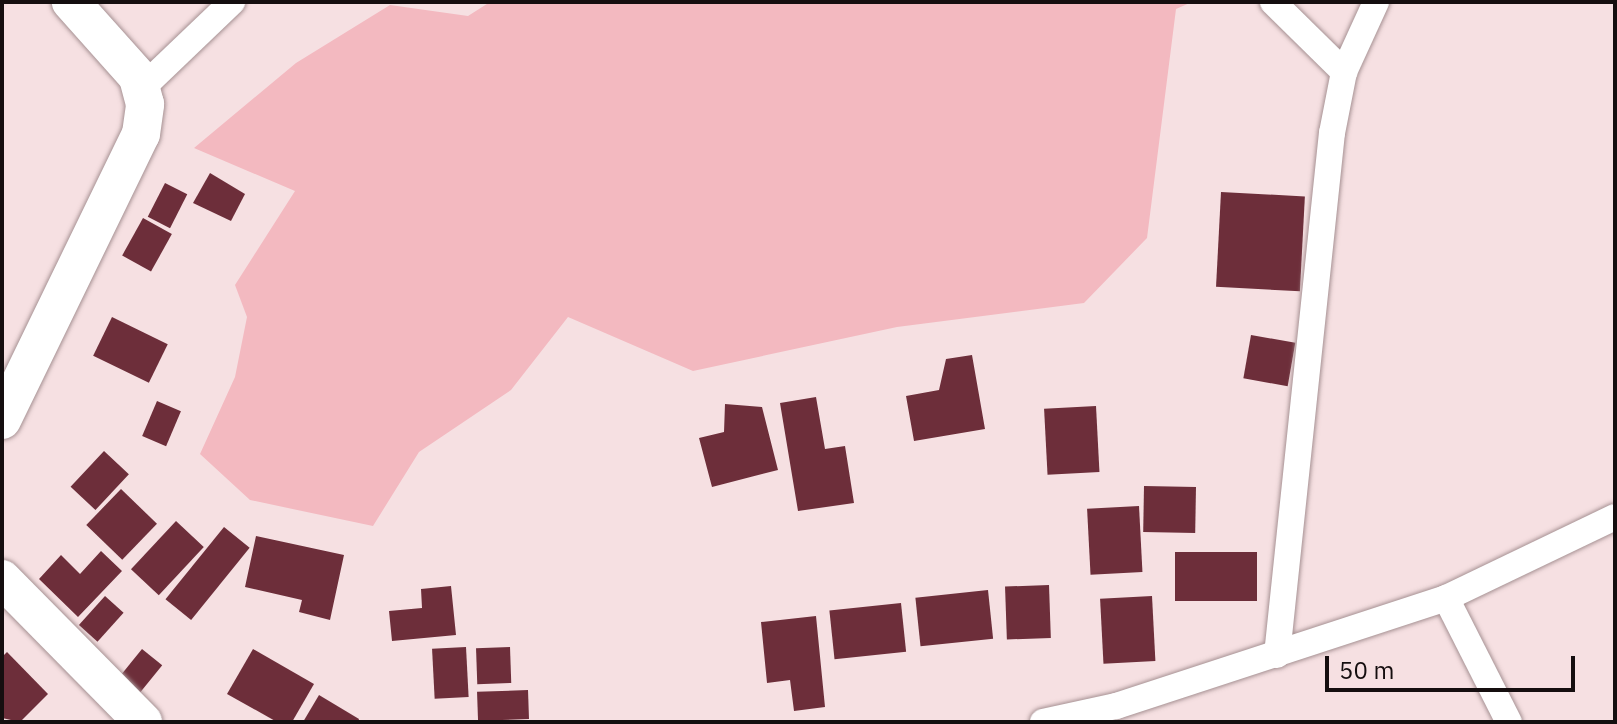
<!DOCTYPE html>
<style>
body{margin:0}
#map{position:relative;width:1617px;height:724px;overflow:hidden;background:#f6e0e2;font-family:"IBM Plex Sans",sans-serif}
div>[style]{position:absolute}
.green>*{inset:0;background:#f3b9c0}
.building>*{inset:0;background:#6d2e3a;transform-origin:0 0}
.roads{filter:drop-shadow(0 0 2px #a69193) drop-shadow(0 0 2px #a69193)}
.street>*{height:26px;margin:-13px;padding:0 13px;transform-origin:13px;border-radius:13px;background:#fff}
.secondary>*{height:38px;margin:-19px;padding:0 19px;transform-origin:19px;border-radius:19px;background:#fff}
span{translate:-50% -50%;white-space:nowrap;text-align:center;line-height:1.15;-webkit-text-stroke:8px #f6e0e2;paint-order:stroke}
.frame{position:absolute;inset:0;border:4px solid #150e0f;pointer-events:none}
.scale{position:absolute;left:1325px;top:656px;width:250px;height:36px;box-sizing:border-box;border:4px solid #150e0f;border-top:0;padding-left:10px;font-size:24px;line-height:28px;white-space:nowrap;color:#150e0f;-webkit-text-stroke:6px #f6e0e2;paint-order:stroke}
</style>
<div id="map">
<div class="green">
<i style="clip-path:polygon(490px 2px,1192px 2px,1176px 9px,1147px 238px,1084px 303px,897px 327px,693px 371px,568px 317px,511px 390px,419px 452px,373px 526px,250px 500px,200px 454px,235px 377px,247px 317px,235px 285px,295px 191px,194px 148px,296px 63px,390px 5px,468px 16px)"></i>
</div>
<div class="building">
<i style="clip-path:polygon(210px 173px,245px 194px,231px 221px,193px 203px)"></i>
<i style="left:165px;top:183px;width:25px;height:38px;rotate:27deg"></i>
<i style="left:1221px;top:192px;width:84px;height:95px;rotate:3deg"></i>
<i style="left:143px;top:218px;width:33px;height:43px;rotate:29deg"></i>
<i style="left:112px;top:317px;width:62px;height:43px;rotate:26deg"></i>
<i style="left:1251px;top:335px;width:45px;height:44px;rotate:10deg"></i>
<i style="clip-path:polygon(972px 355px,985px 429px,914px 441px,906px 396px,939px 390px,946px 359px)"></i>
<i style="clip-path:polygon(816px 397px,825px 449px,845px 446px,854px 503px,798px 511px,780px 403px)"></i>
<i style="left:157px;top:401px;width:26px;height:38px;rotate:23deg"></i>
<i style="clip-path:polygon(725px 404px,762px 407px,778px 470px,712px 487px,699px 438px,724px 432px)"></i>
<i style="left:1096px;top:406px;width:66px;height:52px;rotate:87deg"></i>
<i style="left:104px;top:451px;width:34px;height:49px;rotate:43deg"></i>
<i style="left:1144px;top:486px;width:52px;height:46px;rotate:1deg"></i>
<i style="left:121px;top:489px;width:50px;height:50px;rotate:44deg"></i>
<i style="left:1139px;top:506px;width:66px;height:52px;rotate:87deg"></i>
<i style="left:176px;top:521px;width:38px;height:66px;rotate:43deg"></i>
<i style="left:224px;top:527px;width:33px;height:93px;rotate:39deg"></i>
<i style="clip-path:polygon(256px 536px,344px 555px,330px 620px,299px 612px,302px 600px,245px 587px)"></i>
<i style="clip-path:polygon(101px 551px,122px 571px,78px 617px,39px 579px,61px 555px,80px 574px)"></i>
<i style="left:1175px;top:552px;width:82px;height:49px"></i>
<i style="left:1049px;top:585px;width:53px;height:44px;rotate:88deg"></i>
<i style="clip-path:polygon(451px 586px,456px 635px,392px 641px,389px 611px,422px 608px,421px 589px)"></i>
<i style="left:988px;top:590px;width:49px;height:73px;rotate:84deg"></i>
<i style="left:105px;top:596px;width:25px;height:39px;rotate:42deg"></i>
<i style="left:1152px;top:596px;width:65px;height:52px;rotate:87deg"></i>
<i style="left:901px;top:603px;width:49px;height:72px;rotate:84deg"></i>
<i style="clip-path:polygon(816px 616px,825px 707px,794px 711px,790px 680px,767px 683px,761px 622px)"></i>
<i style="left:466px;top:647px;width:50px;height:34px;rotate:87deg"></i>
<i style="left:510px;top:647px;width:36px;height:34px;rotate:88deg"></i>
<i style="left:142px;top:649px;width:26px;height:37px;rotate:39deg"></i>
<i style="clip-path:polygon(253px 649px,314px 684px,292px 722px,277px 722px,227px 694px)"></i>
<i style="clip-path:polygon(7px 652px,48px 694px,20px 722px,2px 718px,2px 657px)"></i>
<i style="left:528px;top:690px;width:29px;height:51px;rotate:88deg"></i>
<i style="clip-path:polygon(319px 695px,359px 719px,358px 722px,303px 722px)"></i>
</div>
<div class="roads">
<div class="street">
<i style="left:1273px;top:2px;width:100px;rotate:44.6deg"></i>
<i style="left:141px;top:89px;width:126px;rotate:-43.7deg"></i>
<i style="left:1446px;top:598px;width:139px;rotate:63.1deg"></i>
<i style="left:1277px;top:655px;width:525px;rotate:-83.99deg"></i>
<i style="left:1332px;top:133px;width:62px;rotate:-78.9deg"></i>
<i style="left:1344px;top:72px;width:77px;rotate:-65.4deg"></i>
<i style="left:1043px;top:722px;width:75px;rotate:-12.4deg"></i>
<i style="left:1116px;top:706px;width:347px;rotate:-18.1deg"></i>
<i style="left:1446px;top:598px;width:187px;rotate:-25.6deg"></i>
</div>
<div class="secondary">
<i style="left:2px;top:420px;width:318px;rotate:-64.1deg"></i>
<i style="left:141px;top:134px;width:30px;rotate:-82deg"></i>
<i style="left:145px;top:104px;width:28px;rotate:-105deg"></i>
<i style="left:138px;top:77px;width:101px;rotate:-131.8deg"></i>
<i style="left:2px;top:579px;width:201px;rotate:45.4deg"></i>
</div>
</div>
<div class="frame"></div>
<div class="scale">50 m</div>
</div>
